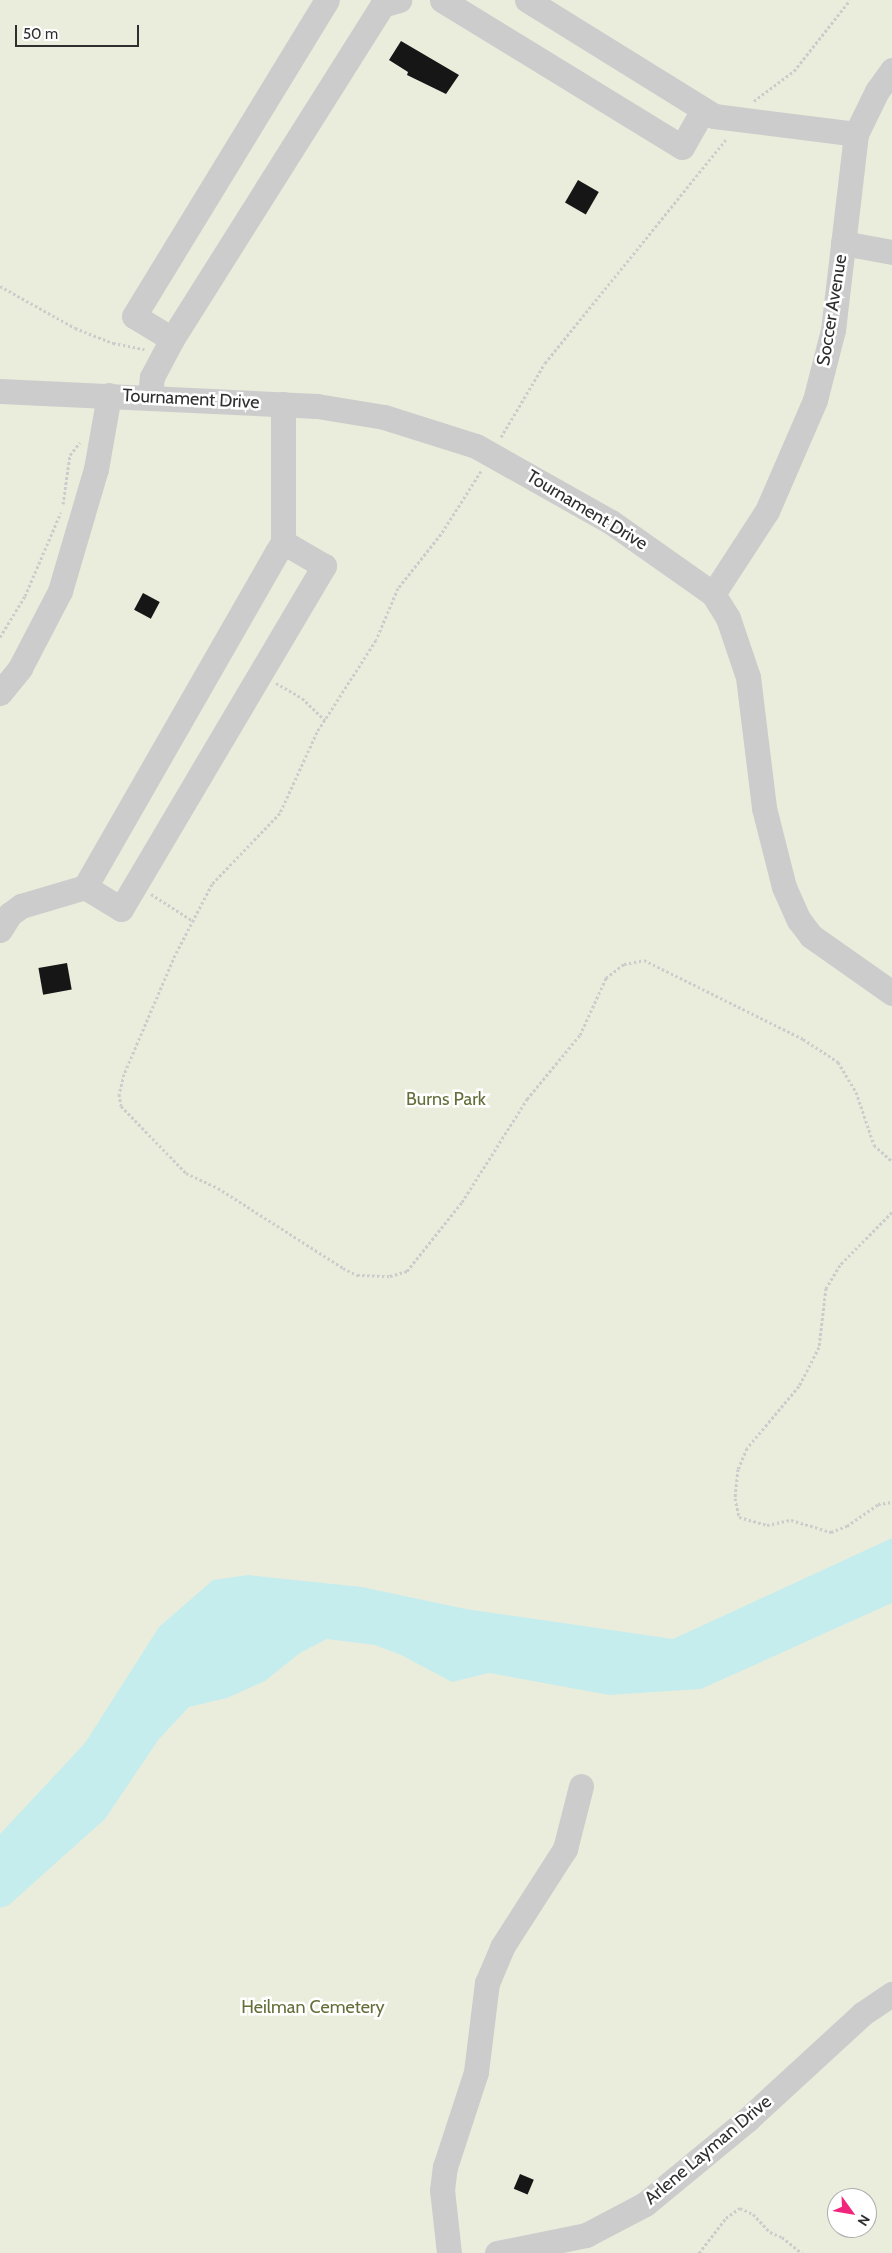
<!DOCTYPE html>
<style>
body{margin:0}
#map{position:relative;width:892px;height:2253px;overflow:hidden;background:#fff;font-family:Cabin,sans-serif}
div>[style]{position:absolute}
.green>*{inset:0;background:#ebeddc}
.water>*{inset:0;background:#c6edee}
.building>*{inset:0;background:#161616;transform-origin:0 0}
.path>*{height:3px;margin-top:-1.5px;transform-origin:0;background:repeating-linear-gradient(90deg,#ccc 0 2.5px,transparent 0 5px)}
.minor>*{height:25px;margin:-12.5px;padding:0 12.5px;transform-origin:12.5px;border-radius:12.5px;background:#ccc}
span{translate:-50% -50%;white-space:nowrap;text-align:center;line-height:1.15;-webkit-text-stroke:5px #fff;paint-order:stroke}
.street-label{font-size:18px;color:#2f2f2f}
.park-label{font-size:18px;color:#646e39}
.north{position:absolute;left:827px;top:2188px;width:50px;height:50px;box-sizing:border-box;background:#fff;border:1px solid #acacac;border-radius:50%;rotate:122deg;font-size:14px;font-weight:700;line-height:20px;text-align:center;color:#2f2f2f}
.north::after{content:'';display:block;margin:auto;width:18px;height:22px;background:#f2257c;clip-path:polygon(50% 0,100% 100%,50% 72%,0 100%)}
.scale{position:absolute;left:15px;top:25px;width:124px;height:22px;box-sizing:border-box;border:2px solid #2f2f2f;border-top:0;padding-left:6px;font-size:15px;line-height:18px;white-space:nowrap;color:#2f2f2f;-webkit-text-stroke:4px #fff;paint-order:stroke}
</style>
<div id="map">
<div class="green">
<i style="clip-path:polygon(evenodd,0 0,892px 0,892px 2253px,0 2253px,0 0,837px 2198px,867px 2198px,867px 2228px,837px 2228px,837px 2198px)"></i>
</div>
<div class="water">
<i style="clip-path:polygon(892px 1538px,892px 1603px,701px 1689px,609px 1695px,489px 1673px,452px 1682px,401px 1655px,375px 1645px,327px 1639px,300px 1653px,265px 1681px,227px 1698px,189px 1707px,159px 1739px,105px 1819px,9px 1905px,0 1908px,0 1834px,85px 1743px,159px 1627px,213px 1580px,248px 1575px,362px 1587px,466px 1609px,673px 1639px)"></i>
</div>
<div class="building">
<i style="clip-path:polygon(401px 41px,459px 75px,446px 94px,407px 75px,408px 72px,389px 60px)"></i>
<i style="left:578px;top:180px;width:24px;height:26px;rotate:30deg"></i>
<i style="left:143px;top:593px;width:19px;height:19px;rotate:28deg"></i>
<i style="left:67px;top:963px;width:27px;height:29px;rotate:80deg"></i>
<i style="left:520px;top:2174px;width:15px;height:16px;rotate:23deg"></i>
</div>
<div class="path">
<i style="left:754px;top:101px;width:50px;rotate:-36.9deg"></i>
<i style="left:794px;top:71px;width:90px;rotate:-51.7deg"></i>
<i style="left:0;top:286px;width:86px;rotate:29.2deg"></i>
<i style="left:75px;top:328px;width:41px;rotate:21.5deg"></i>
<i style="left:113px;top:343px;width:32px;rotate:11deg"></i>
<i style="left:501px;top:437px;width:86px;rotate:-59.3deg"></i>
<i style="left:545px;top:363px;width:289px;rotate:-51deg"></i>
<i style="left:481px;top:471px;width:75px;rotate:122.4deg"></i>
<i style="left:441px;top:534px;width:69px;rotate:128.5deg"></i>
<i style="left:398px;top:588px;width:56px;rotate:112.9deg"></i>
<i style="left:376px;top:640px;width:109px;rotate:122.7deg"></i>
<i style="left:317px;top:732px;width:89px;rotate:114.6deg"></i>
<i style="left:280px;top:813px;width:98px;rotate:133.8deg"></i>
<i style="left:212px;top:884px;width:80px;rotate:117.5deg"></i>
<i style="left:175px;top:955px;width:129px;rotate:113.2deg"></i>
<i style="left:124px;top:1074px;width:21px;rotate:104deg"></i>
<i style="left:119px;top:1094px;width:12px;rotate:81deg"></i>
<i style="left:121px;top:1106px;width:93px;rotate:45.9deg"></i>
<i style="left:186px;top:1173px;width:35px;rotate:25deg"></i>
<i style="left:218px;top:1188px;width:148px;rotate:32.6deg"></i>
<i style="left:343px;top:1268px;width:16px;rotate:27deg"></i>
<i style="left:357px;top:1275px;width:33px;rotate:2deg"></i>
<i style="left:390px;top:1276px;width:18px;rotate:-16deg"></i>
<i style="left:407px;top:1271px;width:88px;rotate:-51.4deg"></i>
<i style="left:462px;top:1202px;width:122px;rotate:-57.7deg"></i>
<i style="left:527px;top:1099px;width:83px;rotate:-50.4deg"></i>
<i style="left:580px;top:1035px;width:63px;rotate:-65.5deg"></i>
<i style="left:606px;top:978px;width:23px;rotate:-38deg"></i>
<i style="left:624px;top:964px;width:20px;rotate:-11deg"></i>
<i style="left:644px;top:960px;width:178px;rotate:26.4deg"></i>
<i style="left:803px;top:1039px;width:42px;rotate:33.3deg"></i>
<i style="left:838px;top:1062px;width:35px;rotate:59deg"></i>
<i style="left:856px;top:1092px;width:56px;rotate:71.2deg"></i>
<i style="left:874px;top:1145px;width:24px;rotate:42deg"></i>
<i style="left:63px;top:504px;width:49px;rotate:-81.9deg"></i>
<i style="left:70px;top:455px;width:16px;rotate:-52deg"></i>
<i style="left:0;top:637px;width:48px;rotate:-58.6deg"></i>
<i style="left:25px;top:596px;width:91px;rotate:-66.8deg"></i>
<i style="left:276px;top:683px;width:30px;rotate:30deg"></i>
<i style="left:302px;top:698px;width:32px;rotate:44deg"></i>
<i style="left:151px;top:894px;width:50px;rotate:32.7deg"></i>
<i style="left:892px;top:1212px;width:74px;rotate:134.5deg"></i>
<i style="left:840px;top:1265px;width:27px;rotate:121deg"></i>
<i style="left:826px;top:1288px;width:59px;rotate:96.8deg"></i>
<i style="left:819px;top:1347px;width:44px;rotate:117.1deg"></i>
<i style="left:799px;top:1386px;width:81px;rotate:130deg"></i>
<i style="left:747px;top:1448px;width:23px;rotate:113deg"></i>
<i style="left:738px;top:1469px;width:29px;rotate:96deg"></i>
<i style="left:735px;top:1498px;width:19px;rotate:78deg"></i>
<i style="left:739px;top:1517px;width:29px;rotate:16deg"></i>
<i style="left:767px;top:1525px;width:25px;rotate:-12deg"></i>
<i style="left:791px;top:1520px;width:42px;rotate:16.7deg"></i>
<i style="left:831px;top:1532px;width:17px;rotate:-21deg"></i>
<i style="left:847px;top:1526px;width:38px;rotate:-35deg"></i>
<i style="left:878px;top:1504px;width:14px;rotate:-8deg"></i>
<i style="left:699px;top:2253px;width:44px;rotate:-52.4deg"></i>
<i style="left:726px;top:2218px;width:17px;rotate:-36deg"></i>
<i style="left:740px;top:2208px;width:14px;rotate:25deg"></i>
<i style="left:753px;top:2214px;width:25px;rotate:47deg"></i>
<i style="left:770px;top:2232px;width:13px;rotate:23deg"></i>
<i style="left:782px;top:2237px;width:26px;rotate:39deg"></i>
</div>
<div class="minor">
<i style="left:442px;top:0;width:281px;rotate:31.5deg"></i>
<i style="left:682px;top:147px;width:43px;rotate:-60.4deg"></i>
<i style="left:527px;top:0;width:220px;rotate:31.8deg"></i>
<i style="left:714px;top:116px;width:143px;rotate:7.2deg"></i>
<i style="left:843px;top:243px;width:50px;rotate:10.4deg"></i>
<i style="left:172px;top:339px;width:44px;rotate:-148.8deg"></i>
<i style="left:134px;top:316px;width:370px;rotate:-58.6deg"></i>
<i style="left:0;top:391px;width:317px;rotate:2.7deg"></i>
<i style="left:317px;top:406px;width:68px;rotate:9.3deg"></i>
<i style="left:384px;top:417px;width:96px;rotate:17.5deg"></i>
<i style="left:476px;top:446px;width:155px;rotate:29.4deg"></i>
<i style="left:611px;top:522px;width:125px;rotate:35.2deg"></i>
<i style="left:713px;top:594px;width:28px;rotate:58deg"></i>
<i style="left:728px;top:618px;width:62px;rotate:71.3deg"></i>
<i style="left:748px;top:677px;width:132px;rotate:83deg"></i>
<i style="left:764px;top:808px;width:81px;rotate:75.8deg"></i>
<i style="left:784px;top:887px;width:36px;rotate:66deg"></i>
<i style="left:799px;top:920px;width:20px;rotate:53deg"></i>
<i style="left:811px;top:936px;width:99px;rotate:35.1deg"></i>
<i style="left:150px;top:398px;width:21px;rotate:-85deg"></i>
<i style="left:152px;top:377px;width:43px;rotate:-62.2deg"></i>
<i style="left:172px;top:339px;width:395px;rotate:-57.8deg"></i>
<i style="left:382px;top:5px;width:18px;rotate:-16deg"></i>
<i style="left:713px;top:594px;width:99px;rotate:-57deg"></i>
<i style="left:767px;top:511px;width:121px;rotate:-66.6deg"></i>
<i style="left:815px;top:400px;width:72px;rotate:-75.6deg"></i>
<i style="left:833px;top:330px;width:197px;rotate:-83.3deg"></i>
<i style="left:856px;top:134px;width:48px;rotate:-64deg"></i>
<i style="left:877px;top:91px;width:26px;rotate:-54deg"></i>
<i style="left:0;top:693px;width:32px;rotate:-51deg"></i>
<i style="left:20px;top:668px;width:87px;rotate:-62.5deg"></i>
<i style="left:60px;top:591px;width:127px;rotate:-73.6deg"></i>
<i style="left:96px;top:469px;width:75px;rotate:-80deg"></i>
<i style="left:85px;top:887px;width:42px;rotate:31.4deg"></i>
<i style="left:121px;top:909px;width:399px;rotate:-59.4deg"></i>
<i style="left:324px;top:566px;width:48px;rotate:-149.7deg"></i>
<i style="left:0;top:930px;width:19px;rotate:-58deg"></i>
<i style="left:10px;top:914px;width:14px;rotate:-36deg"></i>
<i style="left:21px;top:906px;width:67px;rotate:-16.5deg"></i>
<i style="left:85px;top:887px;width:386px;rotate:-60.2deg"></i>
<i style="left:277px;top:552px;width:12px;rotate:-59deg"></i>
<i style="left:283px;top:542px;width:138px;rotate:-90deg"></i>
<i style="left:449px;top:2253px;width:63px;rotate:-96.3deg"></i>
<i style="left:442px;top:2190px;width:23px;rotate:-83deg"></i>
<i style="left:445px;top:2167px;width:100px;rotate:-71.9deg"></i>
<i style="left:476px;top:2072px;width:90px;rotate:-83deg"></i>
<i style="left:487px;top:1983px;width:39px;rotate:-67deg"></i>
<i style="left:502px;top:1947px;width:117px;rotate:-57.3deg"></i>
<i style="left:565px;top:1849px;width:65px;rotate:-75.7deg"></i>
<i style="left:497px;top:2253px;width:91px;rotate:-11.4deg"></i>
<i style="left:586px;top:2235px;width:67px;rotate:-27.7deg"></i>
<i style="left:645px;top:2204px;width:134px;rotate:-39.5deg"></i>
<i style="left:748px;top:2119px;width:155px;rotate:-42.6deg"></i>
<i style="left:862px;top:2014px;width:36px;rotate:-34deg"></i>
</div>
<div class="street-label">
<span style="left:832px;top:310px;rotate:-81deg">Soccer Avenue</span>
<span style="left:191px;top:399px;rotate:3deg">Tournament Drive</span>
<span style="left:587px;top:510px;rotate:31deg">Tournament Drive</span>
<span style="left:708px;top:2150px;rotate:-40deg">Arlene Layman Drive</span>
</div>
<div class="park-label">
<span style="left:446px;top:1099px">Burns Park</span>
<span style="left:313px;top:2007px">Heilman Cemetery</span>
</div>
<div class="north">N</div>
<div class="scale">50 m</div>
</div>
